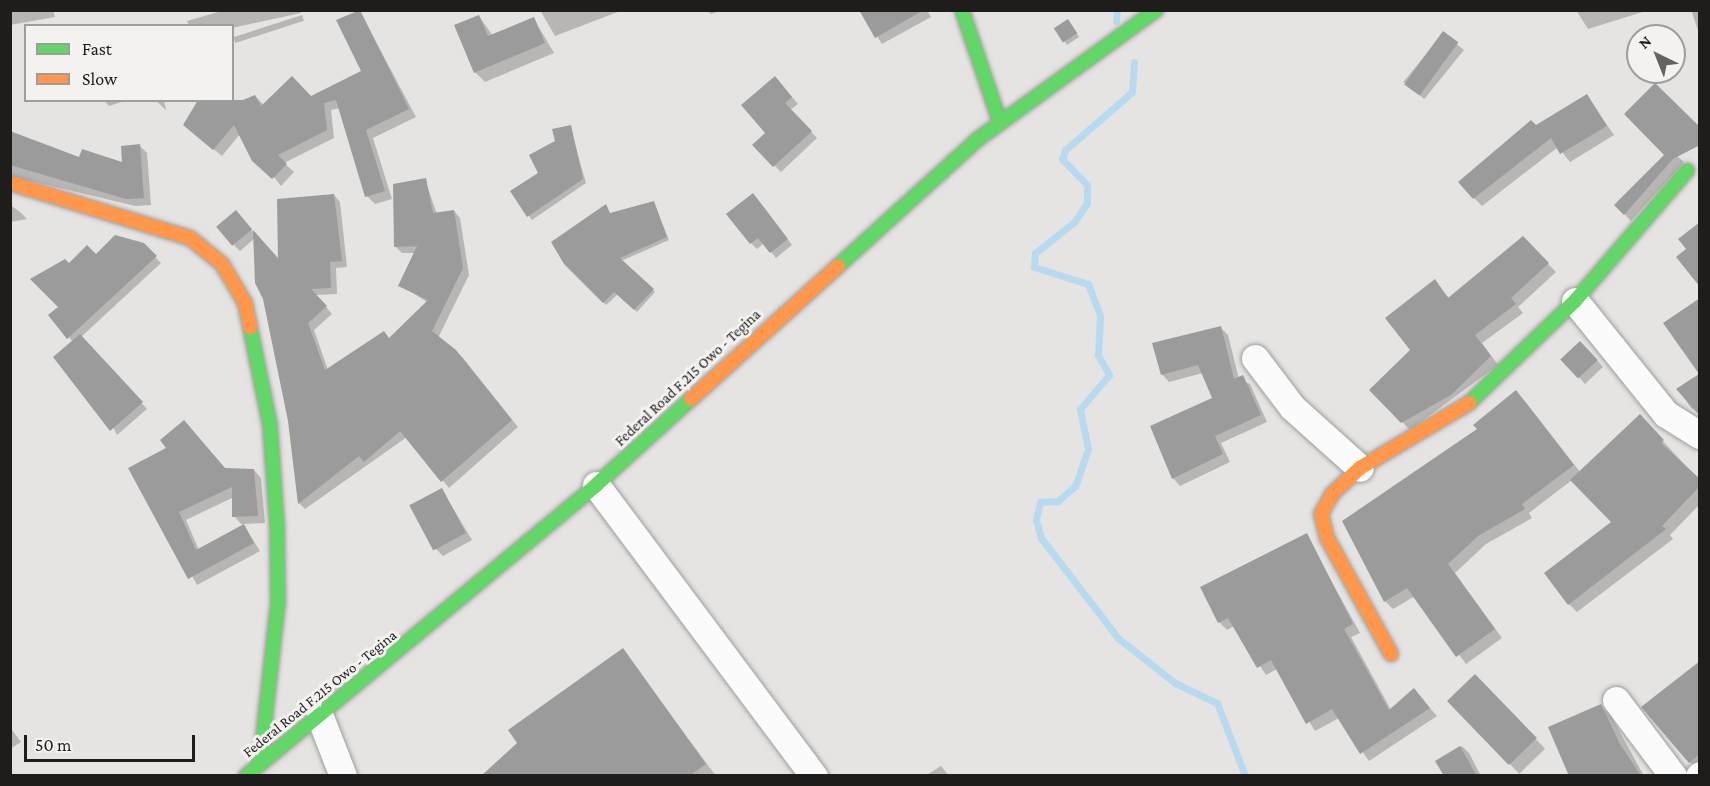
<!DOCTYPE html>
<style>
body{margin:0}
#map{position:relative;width:1710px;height:786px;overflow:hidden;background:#e5e4e2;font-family:"Crimson Pro",serif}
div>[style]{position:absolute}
.shadow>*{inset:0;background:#0003;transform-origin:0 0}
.stream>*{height:7px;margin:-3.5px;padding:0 3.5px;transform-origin:3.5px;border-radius:3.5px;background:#b8daf1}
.building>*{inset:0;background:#9c9b9b;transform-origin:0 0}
.roads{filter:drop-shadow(0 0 2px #9f9e9c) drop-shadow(0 0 2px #9f9e9c)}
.street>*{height:27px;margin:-13.5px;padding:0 13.5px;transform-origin:13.5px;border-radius:13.5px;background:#fbfbfb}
.fast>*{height:14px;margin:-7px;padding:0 7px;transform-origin:7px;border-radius:7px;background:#63d668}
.slow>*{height:14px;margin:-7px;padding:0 7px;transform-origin:7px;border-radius:7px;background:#ff974d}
span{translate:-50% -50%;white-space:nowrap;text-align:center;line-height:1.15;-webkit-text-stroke:6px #f3f2ef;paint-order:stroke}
.street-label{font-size:15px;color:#1e1d1c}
.frame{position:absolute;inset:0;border:12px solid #1e1d1c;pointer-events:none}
.legend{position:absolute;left:24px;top:24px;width:210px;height:78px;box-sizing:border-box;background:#f3f2ef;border:2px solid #9e9d9b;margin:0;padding:8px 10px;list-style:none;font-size:18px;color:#1e1d1c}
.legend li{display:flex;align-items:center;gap:12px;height:30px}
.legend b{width:30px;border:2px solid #9e9d9b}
.north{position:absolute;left:1626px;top:24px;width:60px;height:60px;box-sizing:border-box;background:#f3f2ef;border:2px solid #9e9d9b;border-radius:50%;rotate:317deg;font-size:16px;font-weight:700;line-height:24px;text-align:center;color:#1e1d1c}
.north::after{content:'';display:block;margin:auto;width:21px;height:27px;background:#646361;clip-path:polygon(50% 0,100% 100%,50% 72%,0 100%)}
.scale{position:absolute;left:24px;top:735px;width:171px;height:27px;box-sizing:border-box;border:3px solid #1e1d1c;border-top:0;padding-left:8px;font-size:18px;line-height:21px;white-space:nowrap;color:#1e1d1c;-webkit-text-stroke:4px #f3f2ef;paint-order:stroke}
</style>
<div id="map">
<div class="shadow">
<i style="clip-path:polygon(10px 10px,53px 10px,55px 17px,10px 25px)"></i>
<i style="clip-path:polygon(225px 10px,300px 10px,301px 13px,232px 28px,189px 26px,187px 21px)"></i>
<i style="clip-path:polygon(359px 10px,416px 117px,373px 138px,392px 199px,375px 204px,367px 196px,340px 108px,331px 110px,334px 138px,284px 163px,294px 172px,281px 186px,240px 134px,222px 156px,198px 136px,255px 96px,264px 105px,311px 98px,363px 72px)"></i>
<i style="clip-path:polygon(540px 10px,623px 10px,555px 36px)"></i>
<i style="clip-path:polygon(707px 10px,723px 10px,711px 14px)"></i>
<i style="clip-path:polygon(927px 10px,931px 17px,882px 44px,861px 11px)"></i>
<i style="clip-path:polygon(1576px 10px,1649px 10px,1588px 29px)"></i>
<i style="clip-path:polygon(1691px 10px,1700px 10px,1700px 36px)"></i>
<i style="left:302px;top:15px;width:6px;height:72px;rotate:72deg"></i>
<i style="clip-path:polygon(479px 16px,493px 36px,534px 19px,554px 53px,485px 82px,475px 72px)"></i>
<i style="clip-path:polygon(1070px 24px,1079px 37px,1067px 45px,1056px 29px)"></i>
<i style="left:1443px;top:33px;width:27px;height:63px;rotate:39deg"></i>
<i style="clip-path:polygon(782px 85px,798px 104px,790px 110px,817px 138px,781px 172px,754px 145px,767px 133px)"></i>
<i style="clip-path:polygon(1587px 96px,1614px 135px,1570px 162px,1558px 147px,1482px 206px,1474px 198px,1536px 127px)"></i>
<i style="clip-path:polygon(104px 100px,128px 100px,109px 106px)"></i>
<i style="clip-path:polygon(155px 100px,164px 100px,166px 110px)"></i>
<i style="clip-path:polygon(570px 127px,586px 183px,532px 220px,529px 216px,540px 173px)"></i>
<i style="clip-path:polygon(10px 132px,80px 159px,124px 164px,139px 145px,147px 153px,151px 205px,135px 206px,10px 176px)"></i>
<i style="clip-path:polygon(1676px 155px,1684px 162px,1631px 221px,1616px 205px)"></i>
<i style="clip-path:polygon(425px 180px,437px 214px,454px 211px,460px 218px,469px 275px,438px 338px,463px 358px,518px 427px,449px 488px,407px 437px,305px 509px,299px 503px,290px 421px,255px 238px,240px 251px,234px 245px,242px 219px,279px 261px,334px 195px,340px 202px,347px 267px,336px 268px,337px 294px,316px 295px,332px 314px,314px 330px,328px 370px,390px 339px,427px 302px,400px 285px,416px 253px,402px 253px,395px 246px)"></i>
<i style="clip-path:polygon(758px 200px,792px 245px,776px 258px,764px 243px,757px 249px,751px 243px)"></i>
<i style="clip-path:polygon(654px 203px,669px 240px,621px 261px,655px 292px,637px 312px,618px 294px,606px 305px,565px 263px,605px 206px,611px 215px)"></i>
<i style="clip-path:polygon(10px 205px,20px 212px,27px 219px,10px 222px)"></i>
<i style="clip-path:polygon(1523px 238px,1556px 272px,1518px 307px,1523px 313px,1482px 343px,1498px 365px,1410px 430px,1371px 390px,1412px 350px,1434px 281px,1450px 299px)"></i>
<i style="clip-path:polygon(143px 245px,161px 263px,81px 337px,147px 409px,117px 435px,73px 342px,50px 315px,60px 307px,69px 265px)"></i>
<i style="clip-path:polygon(1220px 327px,1228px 335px,1239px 379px,1250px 384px,1267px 422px,1221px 443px,1230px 462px,1180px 486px,1173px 478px,1214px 398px,1203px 373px,1169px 382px,1162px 374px)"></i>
<i style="clip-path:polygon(1587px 349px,1603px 367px,1585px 384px,1579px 377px)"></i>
<i style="clip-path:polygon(1679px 390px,1700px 413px,1691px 408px)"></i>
<i style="clip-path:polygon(1524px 400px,1580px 472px,1648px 425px,1700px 481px,1700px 504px,1670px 535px,1673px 539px,1577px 612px,1569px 604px,1613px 523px,1572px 480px,1529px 513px,1532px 518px,1486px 544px,1455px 573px,1502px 638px,1466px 664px,1415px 596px,1393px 609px,1385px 601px)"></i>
<i style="clip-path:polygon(226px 470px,254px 470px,261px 478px,265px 523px,241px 524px,234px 516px,234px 497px,186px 520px,199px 550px,244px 526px,260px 551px,197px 585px,148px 495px)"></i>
<i style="clip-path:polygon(442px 490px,472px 540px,443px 556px,436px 549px)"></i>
<i style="clip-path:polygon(1306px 535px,1360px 633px,1351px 637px,1391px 710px,1421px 698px,1437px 716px,1369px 761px,1339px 718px,1315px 731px,1277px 669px,1266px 675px,1234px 626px,1227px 630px,1219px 622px)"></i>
<i style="clip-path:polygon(622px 650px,716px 776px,497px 776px)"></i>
<i style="clip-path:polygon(1700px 663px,1700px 766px,1696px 769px,1643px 707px)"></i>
<i style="left:1475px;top:676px;width:101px;height:36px;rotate:46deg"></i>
<i style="clip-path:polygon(1601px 706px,1611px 716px,1644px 776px,1571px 776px)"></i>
<i style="clip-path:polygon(10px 727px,21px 742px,10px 749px)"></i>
<i style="clip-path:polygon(1462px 746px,1469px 753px,1481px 776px,1446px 776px,1437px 761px)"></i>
<i style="clip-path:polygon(941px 766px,949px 776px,925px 776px)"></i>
</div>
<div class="stream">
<i style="left:1116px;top:21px;width:11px;rotate:-85deg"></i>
<i style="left:1134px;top:62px;width:30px;rotate:94deg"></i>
<i style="left:1132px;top:92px;width:89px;rotate:139.1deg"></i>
<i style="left:1065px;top:150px;width:9px;rotate:108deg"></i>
<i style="left:1062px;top:159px;width:36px;rotate:46deg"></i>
<i style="left:1087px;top:185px;width:18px;rotate:90deg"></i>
<i style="left:1087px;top:203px;width:23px;rotate:124deg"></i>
<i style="left:1074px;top:222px;width:50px;rotate:141.5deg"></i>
<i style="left:1035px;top:253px;width:14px;rotate:94deg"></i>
<i style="left:1034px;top:267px;width:57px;rotate:17.5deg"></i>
<i style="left:1088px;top:284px;width:34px;rotate:69deg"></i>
<i style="left:1100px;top:316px;width:39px;rotate:93deg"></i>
<i style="left:1098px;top:355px;width:23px;rotate:61deg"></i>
<i style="left:1109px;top:375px;width:45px;rotate:130.5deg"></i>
<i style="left:1080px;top:409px;width:41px;rotate:78.7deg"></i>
<i style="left:1088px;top:449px;width:39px;rotate:109deg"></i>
<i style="left:1075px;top:486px;width:23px;rotate:139deg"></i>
<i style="left:1058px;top:501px;width:18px;rotate:177deg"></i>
<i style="left:1040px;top:502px;width:18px;rotate:103deg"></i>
<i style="left:1036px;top:520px;width:19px;rotate:74deg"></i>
<i style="left:1041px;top:538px;width:126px;rotate:52.4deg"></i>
<i style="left:1118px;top:638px;width:73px;rotate:38.3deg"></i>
<i style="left:1175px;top:683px;width:47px;rotate:25.5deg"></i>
<i style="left:1217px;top:703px;width:78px;rotate:69deg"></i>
</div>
<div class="building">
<i style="clip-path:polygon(360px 10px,409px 109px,366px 130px,385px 191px,365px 197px,336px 100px,324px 103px,327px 130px,278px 155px,287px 164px,272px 179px,252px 161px,234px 125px,213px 150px,183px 125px,198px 100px,243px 100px,255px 95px,261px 106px,292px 76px,311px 96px,361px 71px,336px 20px)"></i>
<i style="clip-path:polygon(859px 10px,924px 10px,875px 38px)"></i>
<i style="clip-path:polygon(479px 15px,488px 36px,534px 17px,545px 43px,474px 73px,454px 25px)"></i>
<i style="left:1068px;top:19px;width:17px;height:17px;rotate:57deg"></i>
<i style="left:1443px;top:31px;width:19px;height:66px;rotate:36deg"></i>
<i style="clip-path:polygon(775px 76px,792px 97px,785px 103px,812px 131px,773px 167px,752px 145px,765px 133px,741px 105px)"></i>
<i style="clip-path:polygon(1655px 83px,1700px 127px,1700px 145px,1673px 159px,1624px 215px,1614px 205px,1664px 155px,1624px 114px)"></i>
<i style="clip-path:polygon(1587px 94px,1607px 126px,1560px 154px,1551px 138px,1473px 199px,1458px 182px,1531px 120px,1536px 125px)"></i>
<i style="clip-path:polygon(571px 125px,583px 179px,527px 217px,510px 191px,538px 173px,529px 155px,555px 141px,552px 129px)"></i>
<i style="clip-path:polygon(10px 131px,79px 157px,82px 149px,122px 162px,121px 146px,140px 144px,144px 198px,126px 199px,10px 165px)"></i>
<i style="clip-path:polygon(426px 178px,433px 213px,454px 210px,463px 268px,432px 331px,456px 350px,512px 420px,441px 482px,400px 431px,364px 462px,359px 456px,298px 504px,288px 421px,263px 299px,255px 283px,253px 230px,278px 258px,277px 199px,334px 194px,342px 261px,330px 262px,331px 288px,311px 289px,327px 306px,308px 323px,325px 370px,384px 331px,389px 338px,428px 300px,398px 286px,417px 246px,394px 247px,393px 184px)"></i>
<i style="clip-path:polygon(753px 193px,788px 239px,770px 253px,758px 238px,750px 244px,726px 214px)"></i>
<i style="clip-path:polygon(654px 201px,667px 237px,620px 258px,654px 289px,634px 310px,614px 292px,603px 303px,564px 264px,551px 242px,606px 204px,610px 213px)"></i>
<i style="left:236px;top:210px;width:25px;height:26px;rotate:50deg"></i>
<i style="clip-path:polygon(1700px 222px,1700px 287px,1676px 257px,1686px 249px,1678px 239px)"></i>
<i style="clip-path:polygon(115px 235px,144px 243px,157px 256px,67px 339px,48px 315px,58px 307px,30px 279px,65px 259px,69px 263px,87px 245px,96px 254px)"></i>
<i style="clip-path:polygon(1523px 236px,1549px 263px,1511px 298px,1516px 304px,1475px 335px,1491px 356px,1451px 395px,1401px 423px,1369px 390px,1410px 350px,1385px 318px,1435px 279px,1448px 298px)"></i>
<i style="clip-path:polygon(1700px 298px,1700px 416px,1676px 389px,1699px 374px,1663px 323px)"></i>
<i style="clip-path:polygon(1221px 326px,1234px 379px,1243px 375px,1261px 415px,1215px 436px,1223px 454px,1172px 479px,1150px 426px,1212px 398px,1198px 365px,1161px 375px,1152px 343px)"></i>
<i style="clip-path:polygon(80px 334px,143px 402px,110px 431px,53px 357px)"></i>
<i style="left:1580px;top:341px;width:26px;height:27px;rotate:47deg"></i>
<i style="clip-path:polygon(1516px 390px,1574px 465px,1522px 504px,1525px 509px,1478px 536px,1448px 564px,1495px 629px,1456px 657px,1407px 588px,1384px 602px,1342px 521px,1477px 429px,1473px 425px)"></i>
<i style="clip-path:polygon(1640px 414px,1664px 440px,1661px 443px,1700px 479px,1700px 486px,1662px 526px,1666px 529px,1568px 605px,1544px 573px,1611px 522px,1570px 480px)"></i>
<i style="clip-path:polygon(184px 420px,225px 468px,254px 469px,258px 516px,232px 517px,232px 487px,179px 512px,196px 550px,244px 524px,254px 543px,188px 579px,128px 468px,166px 448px,160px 440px)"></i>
<i style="left:442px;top:488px;width:51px;height:37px;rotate:62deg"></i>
<i style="clip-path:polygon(1307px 533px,1353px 624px,1344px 629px,1389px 710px,1414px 688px,1430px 708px,1360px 754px,1332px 709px,1306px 724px,1271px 660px,1257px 668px,1228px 618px,1218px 623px,1200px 587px)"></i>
<i style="clip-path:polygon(623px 648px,706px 764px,689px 776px,481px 776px,517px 743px,508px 730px)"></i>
<i style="clip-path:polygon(1700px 661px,1700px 754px,1689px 763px,1641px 707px)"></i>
<i style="left:1475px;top:674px;width:89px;height:39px;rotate:46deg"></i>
<i style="clip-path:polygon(1601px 704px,1620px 744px,1641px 776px,1569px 776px,1548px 727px)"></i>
<i style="clip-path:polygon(1460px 746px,1477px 776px,1444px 776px,1435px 761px)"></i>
</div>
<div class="roads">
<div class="street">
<i style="left:1575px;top:301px;width:145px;rotate:51.2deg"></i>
<i style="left:1666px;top:414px;width:40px;rotate:32deg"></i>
<i style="left:1255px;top:358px;width:61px;rotate:52.9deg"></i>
<i style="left:1292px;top:407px;width:91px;rotate:41.9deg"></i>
<i style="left:596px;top:485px;width:364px;rotate:53.2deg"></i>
<i style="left:1616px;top:700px;width:95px;rotate:53.1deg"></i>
<i style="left:320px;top:717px;width:63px;rotate:68.7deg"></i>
<i style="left:1699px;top:776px;width:1px;rotate:-45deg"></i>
</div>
<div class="fast">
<i style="left:962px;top:10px;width:118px;rotate:71.3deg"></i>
<i style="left:838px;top:266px;width:189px;rotate:-42.2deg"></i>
<i style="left:978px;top:139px;width:220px;rotate:-35.9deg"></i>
<i style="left:250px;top:327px;width:100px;rotate:78.5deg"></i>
<i style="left:270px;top:425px;width:99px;rotate:86deg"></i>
<i style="left:277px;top:524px;width:78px;rotate:89.3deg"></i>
<i style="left:278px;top:602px;width:163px;rotate:96.3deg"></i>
<i style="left:1469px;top:403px;width:147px;rotate:-43.9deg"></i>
<i style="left:1575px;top:301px;width:172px;rotate:-49.3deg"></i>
<i style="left:246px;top:776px;width:455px;rotate:-39.7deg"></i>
<i style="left:596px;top:485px;width:128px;rotate:-42.2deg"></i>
</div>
<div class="slow">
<i style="left:10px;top:183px;width:188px;rotate:17deg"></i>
<i style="left:190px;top:238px;width:41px;rotate:39.1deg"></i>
<i style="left:222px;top:264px;width:45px;rotate:59.5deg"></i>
<i style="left:245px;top:303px;width:25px;rotate:78deg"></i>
<i style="left:691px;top:399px;width:198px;rotate:-42.1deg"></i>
<i style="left:1391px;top:654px;width:132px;rotate:-118.9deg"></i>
<i style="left:1327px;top:538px;width:25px;rotate:-104deg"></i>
<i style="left:1321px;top:514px;width:23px;rotate:-61deg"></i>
<i style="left:1332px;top:494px;width:38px;rotate:-43deg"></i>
<i style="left:1360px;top:468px;width:127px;rotate:-30.8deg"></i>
</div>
</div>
<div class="street-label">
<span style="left:688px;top:378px;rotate:-43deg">Federal Road F.215 Owo - Tegina</span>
<span style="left:320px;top:694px;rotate:-39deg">Federal Road F.215 Owo - Tegina</span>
</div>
<div class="frame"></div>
<ul class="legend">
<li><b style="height:8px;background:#63d668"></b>Fast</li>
<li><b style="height:8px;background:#ff974d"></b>Slow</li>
</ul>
<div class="north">N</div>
<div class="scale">50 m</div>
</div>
